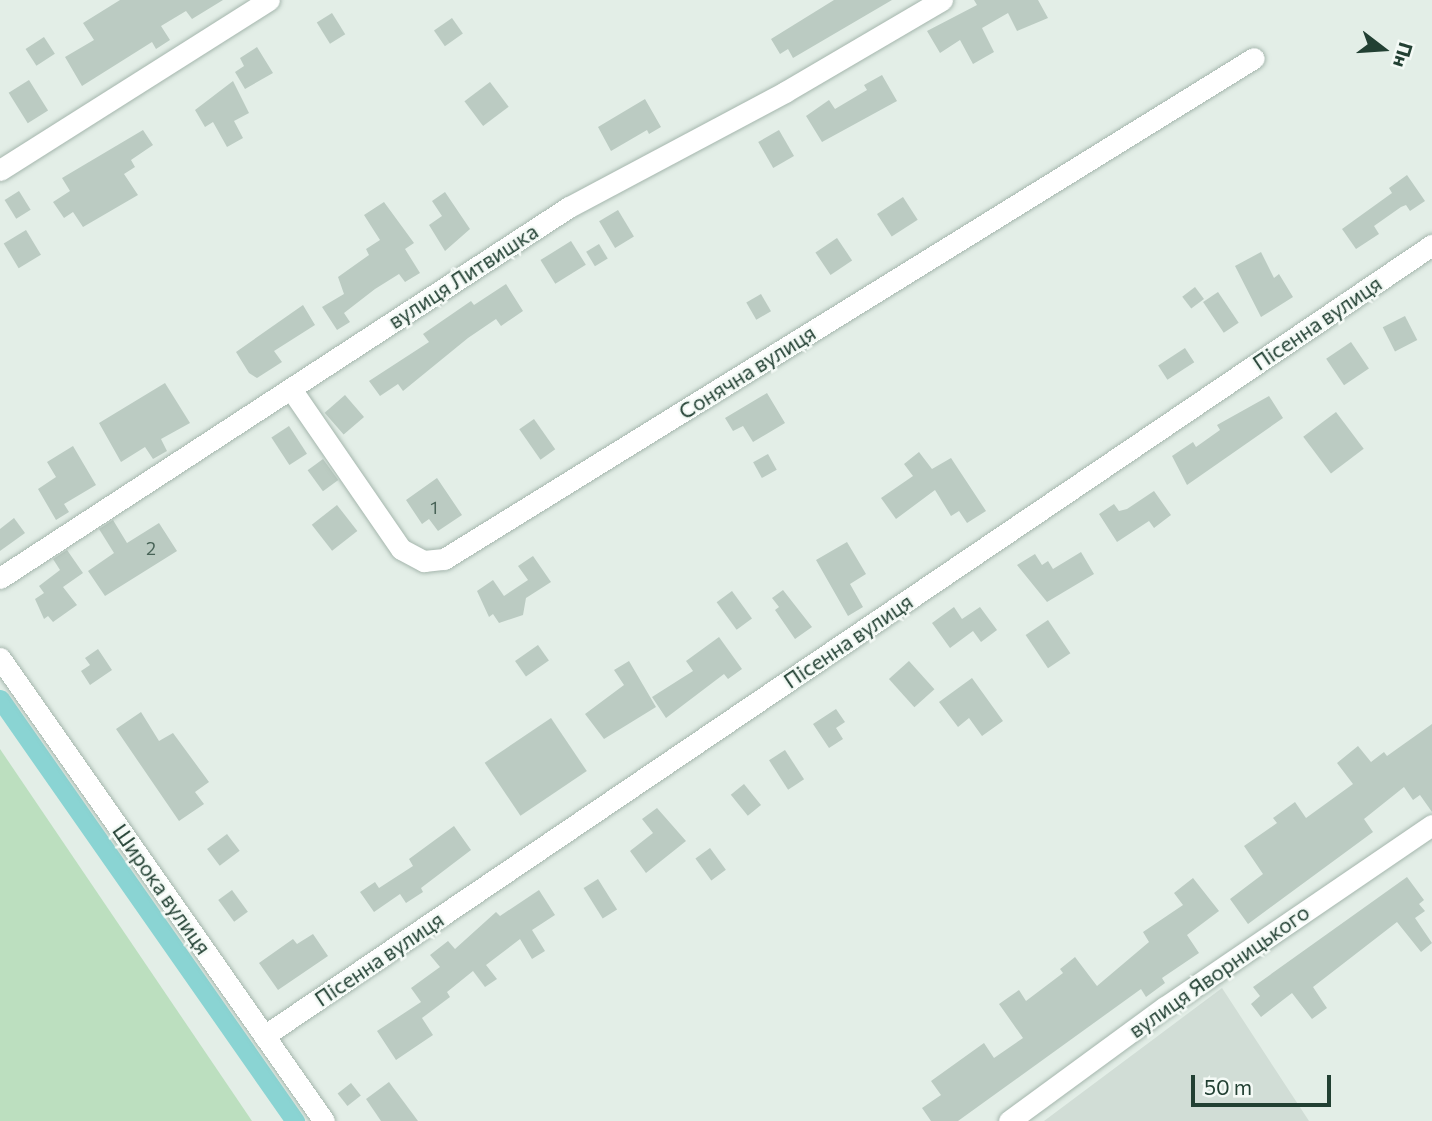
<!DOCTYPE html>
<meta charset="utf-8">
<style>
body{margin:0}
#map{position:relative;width:1432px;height:1121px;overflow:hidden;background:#e3eee7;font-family:Commissioner,sans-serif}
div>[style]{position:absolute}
.built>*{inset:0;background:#d1ddd6}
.green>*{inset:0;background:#bcdfbf}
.canal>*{height:19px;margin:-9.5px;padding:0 9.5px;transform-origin:9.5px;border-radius:9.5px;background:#8ad4d3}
.building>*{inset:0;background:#bbcbc2;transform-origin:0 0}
.roads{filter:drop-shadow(0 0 2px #a5b6ad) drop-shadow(0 0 2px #a5b6ad)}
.minor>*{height:21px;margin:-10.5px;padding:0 10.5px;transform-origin:10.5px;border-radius:10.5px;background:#fff}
span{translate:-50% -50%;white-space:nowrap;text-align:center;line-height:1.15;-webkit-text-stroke:5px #f4faf6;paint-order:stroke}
.number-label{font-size:18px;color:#486357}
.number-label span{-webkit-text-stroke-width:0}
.street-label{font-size:21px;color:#224033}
.north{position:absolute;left:1348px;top:14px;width:70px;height:70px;-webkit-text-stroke:5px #f4faf6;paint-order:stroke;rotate:107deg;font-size:19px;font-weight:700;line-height:28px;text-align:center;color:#224033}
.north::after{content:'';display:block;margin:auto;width:24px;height:32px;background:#224033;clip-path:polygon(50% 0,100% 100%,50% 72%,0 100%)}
.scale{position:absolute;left:1191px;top:1075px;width:140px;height:32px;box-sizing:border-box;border:4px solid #224033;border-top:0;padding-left:9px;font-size:21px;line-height:24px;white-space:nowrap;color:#224033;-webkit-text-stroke:5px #f4faf6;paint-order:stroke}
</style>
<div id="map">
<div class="built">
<i style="clip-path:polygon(1222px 988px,1309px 1121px,1043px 1121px,1044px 1121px)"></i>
</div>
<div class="green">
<i style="clip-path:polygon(0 749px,252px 1121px,0 1121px)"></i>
</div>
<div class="canal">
<i style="left:0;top:699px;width:515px;rotate:55.04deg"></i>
</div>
<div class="building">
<i style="clip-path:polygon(120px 0,223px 0,192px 19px,186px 11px,161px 26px,170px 40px,156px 49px,152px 42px,82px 86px,65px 57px,94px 40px,83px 23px)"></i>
<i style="clip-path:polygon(834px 0,892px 0,793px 58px,788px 49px,780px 54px,771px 39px)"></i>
<i style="clip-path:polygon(974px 0,1038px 0,1048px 18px,1017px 31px,1008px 13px,982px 28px,994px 52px,973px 64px,960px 40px,940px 53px,927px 31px,977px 5px)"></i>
<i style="left:332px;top:13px;width:25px;height:18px;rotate:58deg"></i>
<i style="left:452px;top:18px;width:19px;height:22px;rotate:55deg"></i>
<i style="left:44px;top:37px;width:20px;height:22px;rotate:57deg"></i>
<i style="clip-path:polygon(257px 47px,273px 73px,245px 89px,235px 72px,244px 66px,240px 58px)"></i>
<i style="clip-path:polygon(882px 75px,897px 101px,822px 142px,806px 116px,829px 100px,835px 109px,867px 90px,864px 85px)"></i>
<i style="left:29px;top:80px;width:36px;height:24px;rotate:58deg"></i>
<i style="clip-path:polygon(233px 81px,249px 113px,234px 121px,243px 138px,227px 147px,213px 122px,205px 127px,195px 110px)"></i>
<i style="left:490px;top:82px;width:31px;height:32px;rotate:53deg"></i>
<i style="clip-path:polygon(645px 99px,661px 127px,649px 134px,647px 130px,611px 151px,598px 127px)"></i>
<i style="clip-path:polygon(143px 130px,153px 145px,131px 160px,135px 167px,124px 174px,138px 195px,83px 227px,73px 212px,64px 218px,53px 202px,70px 191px,62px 178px)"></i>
<i style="left:779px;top:130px;width:30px;height:24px;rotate:60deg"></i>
<i style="clip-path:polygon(1407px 175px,1425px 201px,1410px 211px,1406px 205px,1401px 207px,1374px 226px,1379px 234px,1356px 249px,1342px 229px,1392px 193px,1389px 188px)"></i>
<i style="left:19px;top:191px;width:22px;height:17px;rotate:58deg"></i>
<i style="clip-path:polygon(445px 192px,470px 229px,445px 251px,429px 225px,442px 216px,432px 201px)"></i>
<i style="left:903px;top:197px;width:27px;height:31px;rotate:57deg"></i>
<i style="clip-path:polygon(384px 202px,414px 243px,405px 249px,420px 273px,405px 282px,399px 274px,375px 289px,344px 313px,350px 322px,337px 330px,322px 307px,344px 294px,338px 277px,369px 255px,366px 249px,380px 240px,364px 215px)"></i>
<i style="left:618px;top:210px;width:31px;height:22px;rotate:59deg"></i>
<i style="left:26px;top:230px;width:29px;height:26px;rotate:59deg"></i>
<i style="left:837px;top:238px;width:27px;height:26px;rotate:56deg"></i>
<i style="left:571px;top:241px;width:28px;height:36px;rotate:58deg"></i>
<i style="left:599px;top:244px;width:17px;height:15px;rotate:59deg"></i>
<i style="clip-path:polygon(1261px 252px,1274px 278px,1279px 274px,1293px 297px,1261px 317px,1235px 266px)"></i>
<i style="clip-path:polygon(506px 284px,523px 311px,501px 326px,496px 319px,468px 338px,403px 391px,398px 384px,380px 396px,369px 381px,429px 342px,423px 334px,471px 301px,474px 305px)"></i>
<i style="left:1195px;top:287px;width:15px;height:16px;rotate:53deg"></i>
<i style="left:1218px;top:292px;width:37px;height:18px;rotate:56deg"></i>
<i style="left:761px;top:294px;width:20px;height:17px;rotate:60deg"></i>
<i style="clip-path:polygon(303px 305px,315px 325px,274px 351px,282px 362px,257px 378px,249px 373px,236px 352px)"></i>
<i style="left:1405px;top:316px;width:27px;height:25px;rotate:63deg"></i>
<i style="left:1351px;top:342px;width:32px;height:30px;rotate:56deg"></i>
<i style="left:1185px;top:348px;width:17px;height:32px;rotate:57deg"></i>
<i style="clip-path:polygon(165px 383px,190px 423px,161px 439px,167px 451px,153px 459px,145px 447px,121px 462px,99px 423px)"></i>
<i style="clip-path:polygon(767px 393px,785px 423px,753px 442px,743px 426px,733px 431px,725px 418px)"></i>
<i style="left:345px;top:395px;width:29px;height:27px;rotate:49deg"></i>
<i style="clip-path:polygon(1269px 396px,1283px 418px,1187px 485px,1172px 456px,1193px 442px,1196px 447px,1220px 430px,1217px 425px)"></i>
<i style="left:1336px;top:412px;width:46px;height:41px;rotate:53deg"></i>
<i style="left:534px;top:419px;width:37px;height:18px;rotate:55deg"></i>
<i style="left:289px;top:426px;width:33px;height:21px;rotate:57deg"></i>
<i style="clip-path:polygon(73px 446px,96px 485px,64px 504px,69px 512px,56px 520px,38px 489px,56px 477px,47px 462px)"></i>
<i style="clip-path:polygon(919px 452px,932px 469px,951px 458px,986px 511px,967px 523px,959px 511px,951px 516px,935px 490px,896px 519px,881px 498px,913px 476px,904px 464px)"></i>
<i style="left:768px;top:454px;width:18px;height:17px;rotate:61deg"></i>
<i style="left:323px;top:459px;width:26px;height:19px;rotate:54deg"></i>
<i style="clip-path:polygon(437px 478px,462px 515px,438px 531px,429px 519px,422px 524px,406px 500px)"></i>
<i style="clip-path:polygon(1154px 491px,1171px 515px,1154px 528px,1149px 521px,1117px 542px,1099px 514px,1114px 504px,1119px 511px,1127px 509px)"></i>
<i style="left:337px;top:505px;width:33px;height:32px;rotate:52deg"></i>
<i style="clip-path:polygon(14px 518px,25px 533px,0 551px,0 529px)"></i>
<i style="clip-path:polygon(113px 520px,127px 543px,159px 523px,177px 551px,105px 596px,88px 571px,114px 553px,99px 529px)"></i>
<i style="clip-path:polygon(847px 542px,866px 574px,850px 584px,863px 607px,848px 616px,816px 560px)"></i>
<i style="clip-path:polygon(67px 550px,83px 573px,63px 587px,77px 605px,53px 622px,48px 616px,44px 619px,35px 599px,44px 593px,39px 586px,60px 570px,53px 559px)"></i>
<i style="clip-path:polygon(1081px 552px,1094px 574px,1047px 602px,1017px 565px,1035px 554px,1042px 565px,1048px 561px,1053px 569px)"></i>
<i style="clip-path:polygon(533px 556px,551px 582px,526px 598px,523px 615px,499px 623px,493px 614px,489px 617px,477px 591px,493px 580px,504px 596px,528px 580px,518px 566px)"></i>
<i style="clip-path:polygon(783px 590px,812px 627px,795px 639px,775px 610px,779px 607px,772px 598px)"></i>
<i style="left:732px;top:591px;width:34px;height:19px;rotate:54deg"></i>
<i style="clip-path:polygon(954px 607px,962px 619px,980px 607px,997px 630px,981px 642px,973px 631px,950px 648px,932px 623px)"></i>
<i style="left:1048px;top:620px;width:40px;height:27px;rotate:56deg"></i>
<i style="clip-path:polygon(719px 637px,742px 669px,728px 679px,724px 674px,666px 718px,652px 697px,693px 671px,686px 661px)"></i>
<i style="left:538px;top:645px;width:19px;height:28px;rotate:55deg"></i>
<i style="clip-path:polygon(98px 649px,112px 670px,90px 685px,81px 671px,90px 665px,85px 658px)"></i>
<i style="clip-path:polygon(629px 661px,656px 707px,604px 739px,585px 714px,624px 685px,614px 670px)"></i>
<i style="left:909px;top:661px;width:38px;height:27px;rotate:48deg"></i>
<i style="clip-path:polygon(972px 678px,1003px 721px,982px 736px,969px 718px,958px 727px,939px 702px)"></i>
<i style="clip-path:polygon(836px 709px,845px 722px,836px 728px,843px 739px,829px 748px,813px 724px)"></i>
<i style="clip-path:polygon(141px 712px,159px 741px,173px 733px,209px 782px,195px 792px,204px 804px,179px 821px,116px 729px)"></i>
<i style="left:551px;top:718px;width:64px;height:80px;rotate:56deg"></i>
<i style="clip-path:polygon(1432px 724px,1432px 812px,1420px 795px,1413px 800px,1404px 787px,1364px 819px,1373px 832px,1248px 924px,1230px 899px,1263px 874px,1244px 846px,1277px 823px,1273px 818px,1295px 802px,1306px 818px,1353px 784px,1337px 763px,1358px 746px,1371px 762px,1384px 752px,1387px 756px)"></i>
<i style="left:785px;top:750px;width:35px;height:19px;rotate:57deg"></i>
<i style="left:744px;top:784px;width:27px;height:17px;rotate:51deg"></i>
<i style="clip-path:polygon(657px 808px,686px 841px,646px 873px,630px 851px,653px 833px,642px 819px)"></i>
<i style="clip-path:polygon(454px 826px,471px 850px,421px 888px,423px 892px,406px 903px,400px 894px,374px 912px,360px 892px,375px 882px,379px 888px,413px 866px,409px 859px)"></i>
<i style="left:227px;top:834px;width:21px;height:25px;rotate:53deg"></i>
<i style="left:710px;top:848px;width:27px;height:18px;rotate:54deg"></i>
<i style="clip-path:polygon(1407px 877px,1424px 900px,1419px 904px,1425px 911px,1415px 918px,1432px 943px,1421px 952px,1397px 922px,1313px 987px,1327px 1008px,1312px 1019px,1292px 993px,1261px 1017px,1251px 1004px,1260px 996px,1253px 987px)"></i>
<i style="clip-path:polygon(1193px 878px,1219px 911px,1187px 935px,1199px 953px,1162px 978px,1165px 983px,1146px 997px,1141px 989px,958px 1121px,931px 1121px,922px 1108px,941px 1095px,931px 1081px,984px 1043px,994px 1058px,1023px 1038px,999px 1004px,1019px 990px,1026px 1001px,1063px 973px,1060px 969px,1075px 957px,1097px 986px,1149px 942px,1143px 932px,1183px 905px,1174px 893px)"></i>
<i style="left:598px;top:879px;width:36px;height:17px;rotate:58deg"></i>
<i style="left:232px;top:890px;width:27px;height:17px;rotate:54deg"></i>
<i style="clip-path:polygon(539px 890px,555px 915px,532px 930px,545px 951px,532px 959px,520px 939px,486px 965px,497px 979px,485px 987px,473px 971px,447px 992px,450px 997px,422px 1018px,433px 1035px,396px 1060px,377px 1031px,421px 1002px,411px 988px,440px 967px,430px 955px,448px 941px,455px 949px,496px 912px,500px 916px)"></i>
<i style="clip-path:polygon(313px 934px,328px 956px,278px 990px,259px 963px,293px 939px,297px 944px)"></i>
<i style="clip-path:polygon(389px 1082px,418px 1121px,381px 1121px,366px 1099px)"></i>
<i style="left:351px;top:1083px;width:16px;height:17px;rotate:52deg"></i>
</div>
<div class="roads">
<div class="minor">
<i style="left:0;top:170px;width:318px;rotate:-32.3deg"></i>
<i style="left:291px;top:389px;width:194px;rotate:55.5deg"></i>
<i style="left:401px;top:549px;width:26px;rotate:28deg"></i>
<i style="left:424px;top:561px;width:20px;rotate:-6deg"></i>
<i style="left:444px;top:559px;width:952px;rotate:-31.74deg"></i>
<i style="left:0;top:578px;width:679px;rotate:-33.11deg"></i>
<i style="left:569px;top:207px;width:245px;rotate:-28deg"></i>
<i style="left:785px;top:92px;width:182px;rotate:-30.4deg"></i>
<i style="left:0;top:658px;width:565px;rotate:55.02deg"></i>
<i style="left:264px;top:1036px;width:1411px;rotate:-34.11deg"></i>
<i style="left:1009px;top:1121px;width:193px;rotate:-36.2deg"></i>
<i style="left:1165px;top:1007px;width:323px;rotate:-34.3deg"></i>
</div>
</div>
<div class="number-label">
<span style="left:434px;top:507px">1</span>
<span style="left:151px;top:548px">2</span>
</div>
<div class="street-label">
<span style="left:463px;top:276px;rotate:-33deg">вулиця Литвишка</span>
<span style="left:1317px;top:323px;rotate:-34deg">Пісенна вулиця</span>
<span style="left:747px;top:372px;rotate:-32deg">Сонячна вулиця</span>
<span style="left:848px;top:641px;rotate:-34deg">Пісенна вулиця</span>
<span style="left:162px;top:889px;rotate:55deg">Широка вулиця</span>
<span style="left:379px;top:959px;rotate:-34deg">Пісенна вулиця</span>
<span style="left:1219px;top:971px;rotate:-35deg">вулиця Яворницького</span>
</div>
<div class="north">Пн</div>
<div class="scale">50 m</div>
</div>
